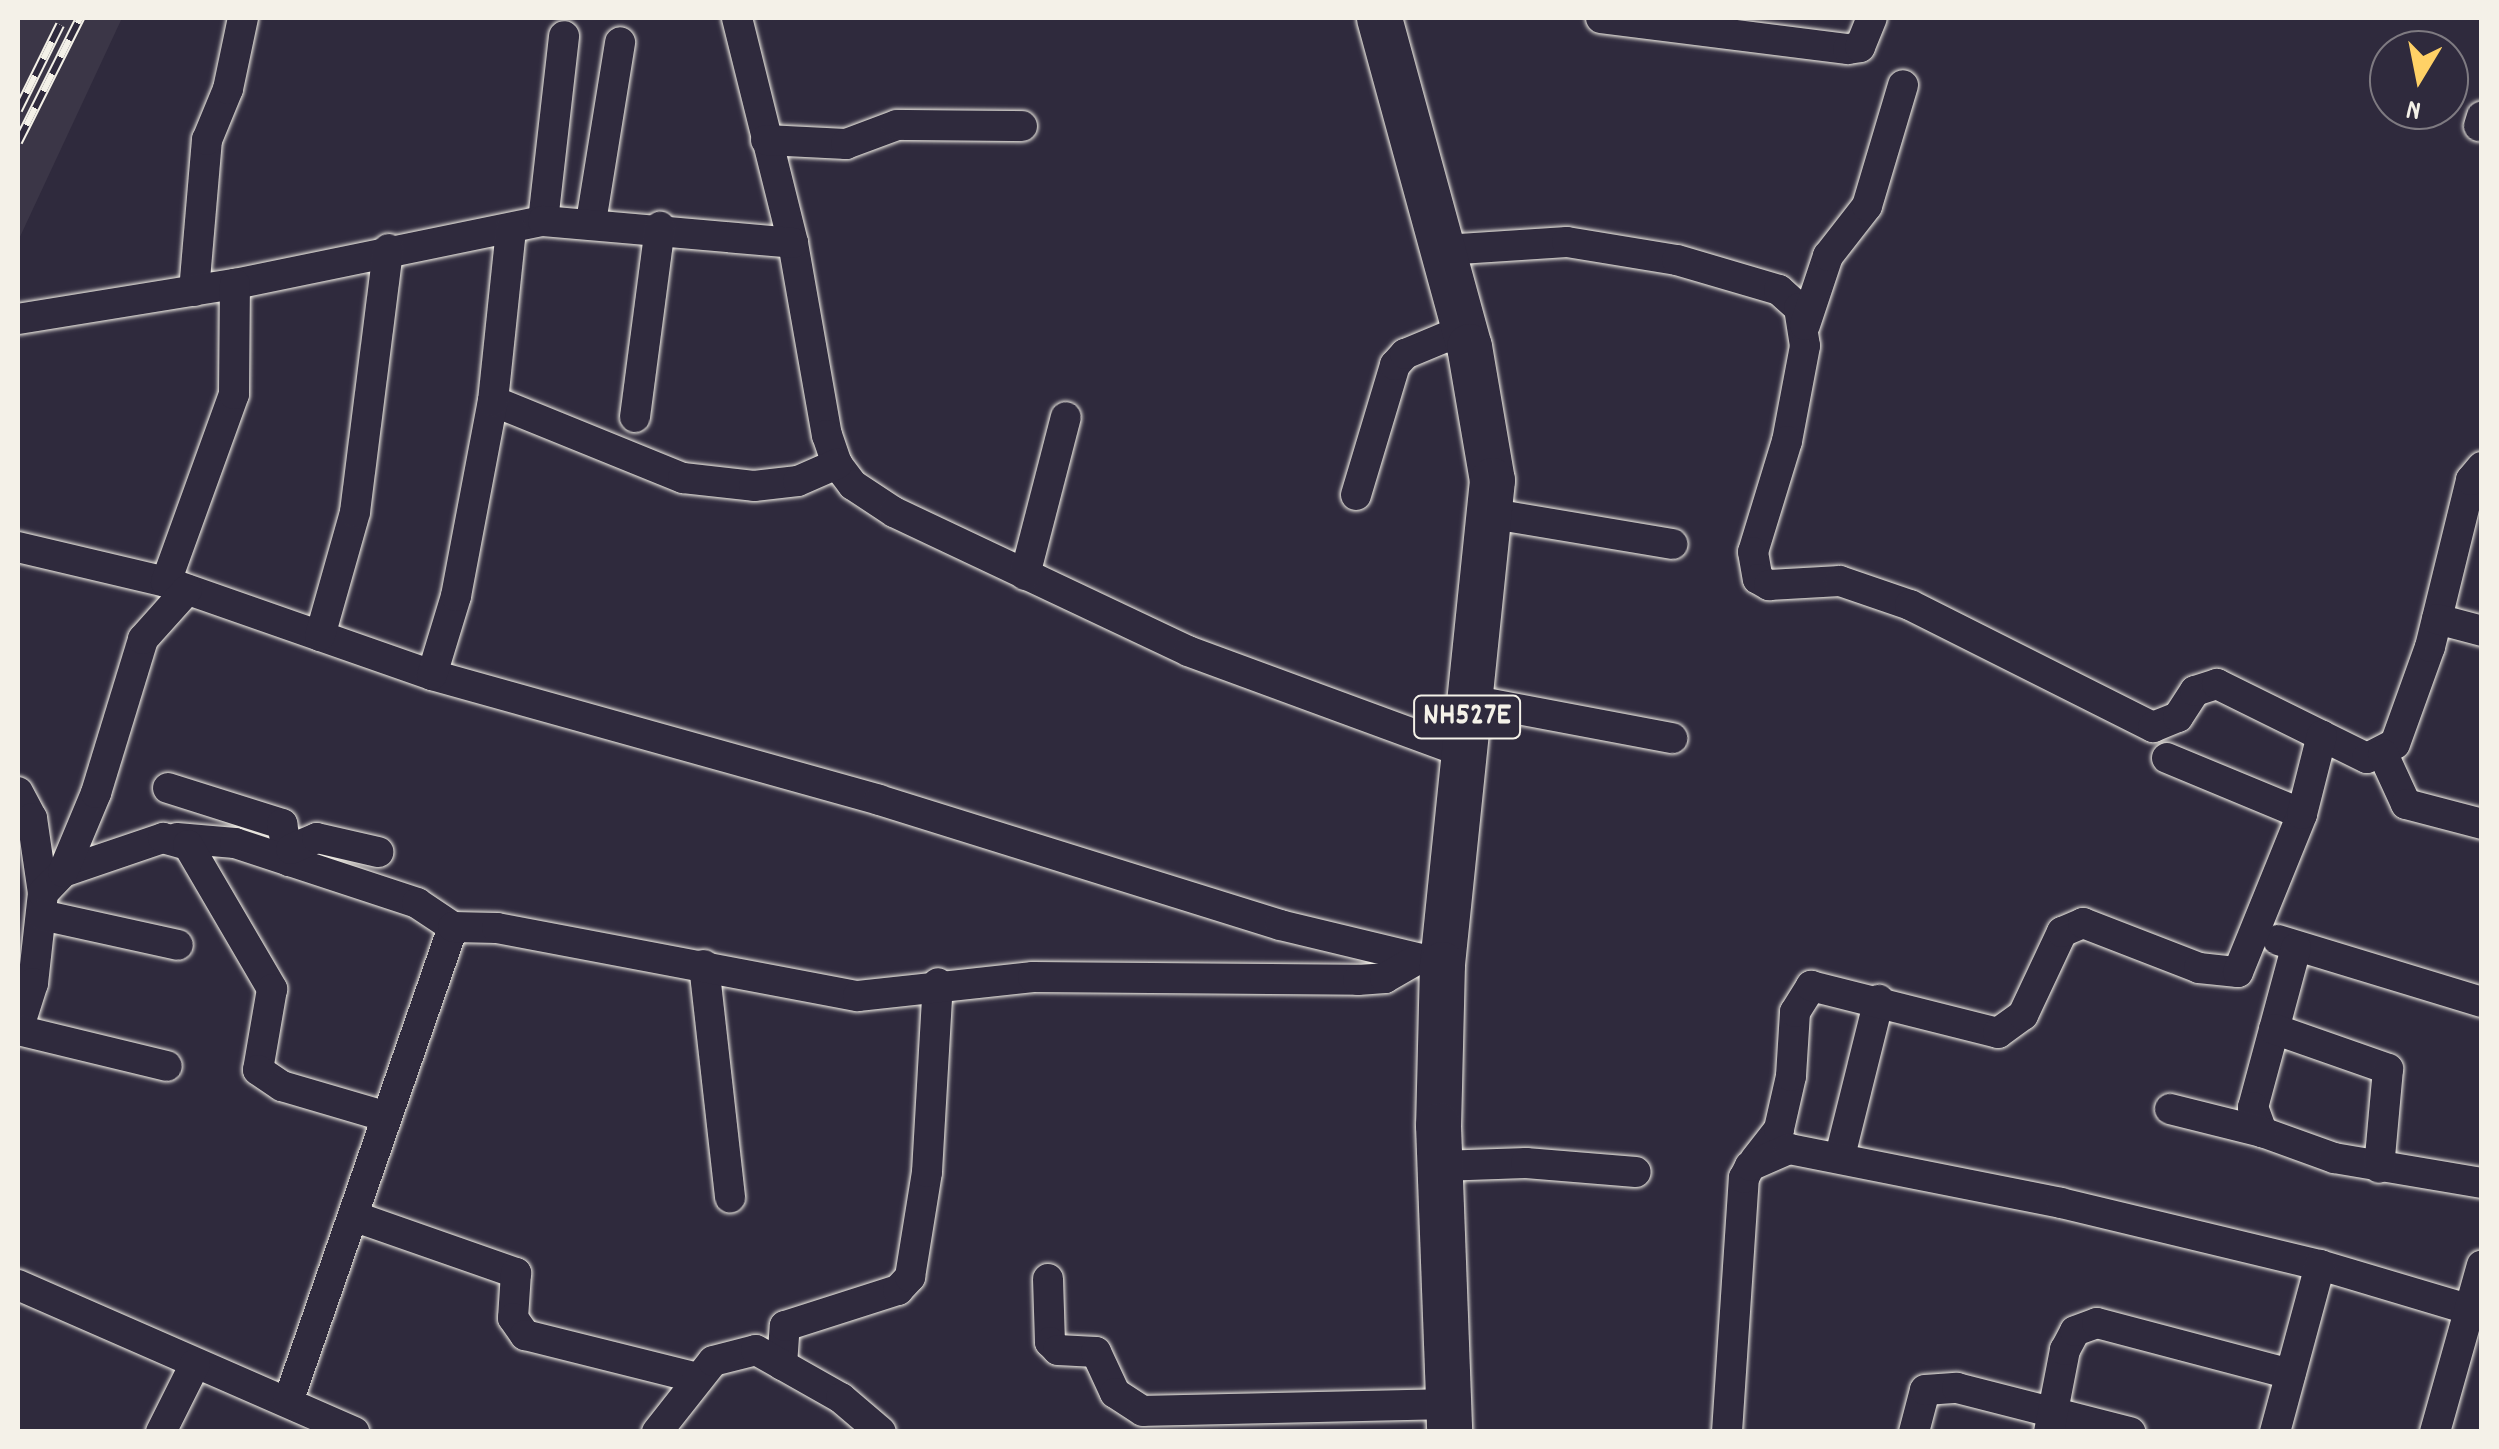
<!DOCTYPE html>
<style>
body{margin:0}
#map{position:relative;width:2499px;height:1449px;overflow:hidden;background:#2f2a3d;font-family:Dekko,sans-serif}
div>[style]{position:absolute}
.built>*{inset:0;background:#3b3647}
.roads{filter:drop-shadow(0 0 2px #f4f1e8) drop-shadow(0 0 2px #f4f1e8)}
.minor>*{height:30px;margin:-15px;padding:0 15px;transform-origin:15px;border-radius:15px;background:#2f2a3d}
.highway>*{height:45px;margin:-22.5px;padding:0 22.5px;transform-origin:22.5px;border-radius:22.5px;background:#2f2a3d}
.rail>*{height:10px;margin-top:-5px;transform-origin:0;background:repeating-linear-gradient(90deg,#2f2a3d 0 19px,#f4f1e8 0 38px);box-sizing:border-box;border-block:2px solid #f4f1e8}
span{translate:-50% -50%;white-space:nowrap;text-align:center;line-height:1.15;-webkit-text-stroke:8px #2f2a3d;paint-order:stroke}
.shield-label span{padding:2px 8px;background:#2f2a3d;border:2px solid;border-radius:8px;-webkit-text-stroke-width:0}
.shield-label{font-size:32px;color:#f4f1e8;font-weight:700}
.frame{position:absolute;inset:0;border:20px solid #f4f1e8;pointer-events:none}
.north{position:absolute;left:2369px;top:30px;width:100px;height:100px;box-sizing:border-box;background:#2f2a3d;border:2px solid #7e7a81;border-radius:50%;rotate:190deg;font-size:28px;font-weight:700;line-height:40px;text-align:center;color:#f4f1e8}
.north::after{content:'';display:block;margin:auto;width:35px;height:45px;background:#ffd166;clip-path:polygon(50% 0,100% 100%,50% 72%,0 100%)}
</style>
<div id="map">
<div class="built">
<i style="clip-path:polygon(18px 18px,122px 18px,18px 241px)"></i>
</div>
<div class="roads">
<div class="minor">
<i style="left:737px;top:18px;width:232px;rotate:76deg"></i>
<i style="left:793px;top:243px;width:195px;rotate:80deg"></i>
<i style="left:827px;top:435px;width:31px;rotate:71deg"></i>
<i style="left:837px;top:464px;width:26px;rotate:53deg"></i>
<i style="left:853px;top:485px;width:49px;rotate:33.4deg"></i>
<i style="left:894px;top:512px;width:325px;rotate:25.3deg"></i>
<i style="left:1188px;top:651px;width:292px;rotate:20.2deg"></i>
<i style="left:1601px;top:18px;width:249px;rotate:7.2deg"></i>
<i style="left:1848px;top:49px;width:12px;rotate:-9deg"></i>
<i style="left:1860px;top:47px;width:31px;rotate:-68deg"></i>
<i style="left:2479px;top:126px;width:10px;rotate:-73deg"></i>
<i style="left:766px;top:140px;width:80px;rotate:2.9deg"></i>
<i style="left:846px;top:144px;width:54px;rotate:-20.4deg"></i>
<i style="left:897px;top:125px;width:125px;rotate:0.5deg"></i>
<i style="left:543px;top:221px;width:186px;rotate:-83.5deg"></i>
<i style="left:591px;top:222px;width:182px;rotate:-80.8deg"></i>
<i style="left:1444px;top:250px;width:123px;rotate:-3.7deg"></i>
<i style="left:1567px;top:242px;width:111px;rotate:9.3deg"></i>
<i style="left:1677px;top:260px;width:106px;rotate:16.4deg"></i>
<i style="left:1779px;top:290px;width:27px;rotate:42deg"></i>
<i style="left:1799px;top:308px;width:38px;rotate:81deg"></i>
<i style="left:1805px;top:346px;width:97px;rotate:100.7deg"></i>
<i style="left:1787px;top:441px;width:116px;rotate:107deg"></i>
<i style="left:1753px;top:552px;width:27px;rotate:80deg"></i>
<i style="left:1758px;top:579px;width:13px;rotate:29deg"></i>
<i style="left:1769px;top:585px;width:71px;rotate:-3.2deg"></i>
<i style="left:1840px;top:581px;width:74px;rotate:18.9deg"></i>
<i style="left:1910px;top:605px;width:272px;rotate:26.7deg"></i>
<i style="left:2153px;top:727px;width:27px;rotate:-22deg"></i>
<i style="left:2178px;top:717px;width:31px;rotate:-57deg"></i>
<i style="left:2195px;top:691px;width:23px;rotate:-18deg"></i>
<i style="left:2217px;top:684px;width:167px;rotate:26.3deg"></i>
<i style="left:2367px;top:758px;width:31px;rotate:-27deg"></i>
<i style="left:2395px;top:744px;width:103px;rotate:-70.2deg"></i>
<i style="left:2430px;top:647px;width:172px;rotate:-76.2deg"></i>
<i style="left:2471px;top:480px;width:17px;rotate:-50deg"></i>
<i style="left:194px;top:291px;width:152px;rotate:-85.1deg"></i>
<i style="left:207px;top:140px;width:55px;rotate:-67.6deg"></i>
<i style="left:228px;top:89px;width:73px;rotate:-78.1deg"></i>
<i style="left:18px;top:319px;width:220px;rotate:-9.2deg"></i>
<i style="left:235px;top:284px;width:314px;rotate:-11.6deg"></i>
<i style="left:543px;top:221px;width:251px;rotate:5deg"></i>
<i style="left:1805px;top:325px;width:73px;rotate:-71.6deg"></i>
<i style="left:1828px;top:256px;width:63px;rotate:-52deg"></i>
<i style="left:1867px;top:206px;width:126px;rotate:-73.4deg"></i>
<i style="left:493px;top:401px;width:205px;rotate:22.1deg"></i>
<i style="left:683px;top:478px;width:71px;rotate:6.4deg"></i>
<i style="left:754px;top:486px;width:44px;rotate:-6.5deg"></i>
<i style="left:798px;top:481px;width:43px;rotate:-23.6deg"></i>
<i style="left:635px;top:417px;width:192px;rotate:-82.5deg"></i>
<i style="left:1356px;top:495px;width:136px;rotate:-73.3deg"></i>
<i style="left:1395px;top:365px;width:15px;rotate:-48deg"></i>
<i style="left:1405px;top:354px;width:65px;rotate:-22.6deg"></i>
<i style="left:1493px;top:514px;width:182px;rotate:9.5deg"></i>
<i style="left:18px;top:547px;width:152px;rotate:13.3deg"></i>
<i style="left:166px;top:582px;width:282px;rotate:19.3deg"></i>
<i style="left:432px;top:675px;width:464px;rotate:15.6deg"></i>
<i style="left:879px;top:800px;width:420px;rotate:17.3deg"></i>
<i style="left:1280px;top:925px;width:167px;rotate:13.5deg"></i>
<i style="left:1025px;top:575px;width:163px;rotate:-75.5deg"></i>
<i style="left:166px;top:582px;width:200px;rotate:-70.1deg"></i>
<i style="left:234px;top:394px;width:110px;rotate:-89.5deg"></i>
<i style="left:2437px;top:619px;width:47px;rotate:14.9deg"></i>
<i style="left:320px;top:636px;width:129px;rotate:-74.2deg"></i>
<i style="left:355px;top:512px;width:265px;rotate:-82.8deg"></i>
<i style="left:432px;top:675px;width:83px;rotate:-73.1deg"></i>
<i style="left:456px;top:596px;width:198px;rotate:-79.3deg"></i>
<i style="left:493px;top:401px;width:173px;rotate:-84deg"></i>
<i style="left:1470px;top:700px;width:206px;rotate:10.7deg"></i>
<i style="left:2383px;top:754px;width:55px;rotate:65.3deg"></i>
<i style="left:2406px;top:804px;width:79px;rotate:14.7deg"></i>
<i style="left:2167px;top:758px;width:146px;rotate:22.5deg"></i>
<i style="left:168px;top:788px;width:120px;rotate:17.5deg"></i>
<i style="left:282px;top:824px;width:38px;rotate:79deg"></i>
<i style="left:18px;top:792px;width:30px;rotate:62deg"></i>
<i style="left:32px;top:818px;width:76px;rotate:81.7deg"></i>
<i style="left:43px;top:893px;width:91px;rotate:96.3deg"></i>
<i style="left:33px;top:983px;width:49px;rotate:107.7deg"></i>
<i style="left:177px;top:838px;width:58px;rotate:4.9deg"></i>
<i style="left:235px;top:843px;width:192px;rotate:18.2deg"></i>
<i style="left:417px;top:903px;width:43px;rotate:33.7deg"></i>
<i style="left:291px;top:849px;width:28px;rotate:-23deg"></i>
<i style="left:317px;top:838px;width:63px;rotate:12.9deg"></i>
<i style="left:63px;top:872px;width:106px;rotate:-18.8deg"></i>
<i style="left:163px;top:838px;width:26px;rotate:16deg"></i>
<i style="left:188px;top:845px;width:167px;rotate:59.7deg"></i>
<i style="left:272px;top:989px;width:82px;rotate:99.8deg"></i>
<i style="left:258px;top:1070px;width:29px;rotate:34deg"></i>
<i style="left:282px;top:1086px;width:109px;rotate:16.4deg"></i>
<i style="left:43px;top:893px;width:29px;rotate:-46deg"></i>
<i style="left:63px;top:872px;width:86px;rotate:-67.3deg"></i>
<i style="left:96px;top:793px;width:161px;rotate:-73deg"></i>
<i style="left:143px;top:639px;width:66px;rotate:-48.1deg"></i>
<i style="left:42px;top:915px;width:139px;rotate:12.4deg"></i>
<i style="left:2278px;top:940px;width:213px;rotate:16.9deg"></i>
<i style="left:2296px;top:948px;width:165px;rotate:105.1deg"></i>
<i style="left:2253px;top:1107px;width:27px;rotate:70deg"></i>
<i style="left:2262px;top:1132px;width:77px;rotate:19.9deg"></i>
<i style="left:2334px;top:1158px;width:150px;rotate:9.6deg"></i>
<i style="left:704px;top:965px;width:234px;rotate:83.6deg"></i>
<i style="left:2274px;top:1029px;width:121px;rotate:19.3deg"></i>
<i style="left:2388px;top:1069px;width:99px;rotate:95.2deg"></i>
<i style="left:18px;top:1030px;width:153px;rotate:13.6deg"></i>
<i style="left:2170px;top:1109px;width:95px;rotate:14deg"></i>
<i style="left:1840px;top:1156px;width:161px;rotate:-76deg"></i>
<i style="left:1755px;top:1160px;width:39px;rotate:-52deg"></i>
<i style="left:1779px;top:1129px;width:54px;rotate:-77.2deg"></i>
<i style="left:1791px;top:1076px;width:64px;rotate:-86.4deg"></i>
<i style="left:1795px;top:1012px;width:31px;rotate:-58deg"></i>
<i style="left:1811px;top:986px;width:193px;rotate:14.1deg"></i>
<i style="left:1998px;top:1033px;width:31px;rotate:-36deg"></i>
<i style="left:2023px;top:1015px;width:92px;rotate:-64.8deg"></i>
<i style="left:2062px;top:932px;width:23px;rotate:-23deg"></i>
<i style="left:2083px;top:923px;width:124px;rotate:21.2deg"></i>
<i style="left:2199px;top:968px;width:39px;rotate:6deg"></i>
<i style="left:2238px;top:972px;width:170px;rotate:-67.9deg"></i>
<i style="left:2302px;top:814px;width:81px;rotate:-75.8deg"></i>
<i style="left:1440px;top:1166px;width:86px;rotate:-2deg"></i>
<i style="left:1526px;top:1163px;width:110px;rotate:4.7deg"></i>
<i style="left:353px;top:1216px;width:173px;rotate:19.3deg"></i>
<i style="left:516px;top:1273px;width:45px;rotate:93.8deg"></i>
<i style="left:513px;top:1318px;width:21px;rotate:55deg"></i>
<i style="left:525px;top:1335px;width:174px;rotate:14deg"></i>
<i style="left:1048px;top:1279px;width:63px;rotate:88.2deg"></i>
<i style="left:1050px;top:1342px;width:11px;rotate:45deg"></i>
<i style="left:1058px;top:1350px;width:38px;rotate:3deg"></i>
<i style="left:1096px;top:1352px;width:45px;rotate:65.1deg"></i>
<i style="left:1115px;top:1393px;width:33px;rotate:33deg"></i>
<i style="left:1143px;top:1411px;width:305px;rotate:-1.3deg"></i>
<i style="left:18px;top:1285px;width:367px;rotate:23.6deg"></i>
<i style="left:782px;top:1365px;width:39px;rotate:-86deg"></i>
<i style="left:785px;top:1326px;width:119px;rotate:-17.7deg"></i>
<i style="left:898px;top:1290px;width:18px;rotate:-47deg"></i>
<i style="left:910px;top:1277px;width:106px;rotate:-80.8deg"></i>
<i style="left:927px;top:1172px;width:189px;rotate:-86.7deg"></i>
<i style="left:288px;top:1402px;width:503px;rotate:-70.84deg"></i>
<i style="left:453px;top:927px;width:44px;rotate:1.3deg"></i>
<i style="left:497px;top:928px;width:367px;rotate:10.7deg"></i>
<i style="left:858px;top:996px;width:176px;rotate:-6.2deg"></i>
<i style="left:1033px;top:977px;width:325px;rotate:0.5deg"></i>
<i style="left:1358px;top:980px;width:27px;rotate:-4deg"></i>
<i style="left:1385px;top:978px;width:38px;rotate:-30deg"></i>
<i style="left:161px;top:1432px;width:76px;rotate:-63.4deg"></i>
<i style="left:657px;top:1432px;width:90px;rotate:-51.7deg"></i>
<i style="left:713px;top:1361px;width:44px;rotate:-14.3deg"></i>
<i style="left:756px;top:1350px;width:98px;rotate:29.5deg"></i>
<i style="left:841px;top:1398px;width:52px;rotate:40.4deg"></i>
<i style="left:1727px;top:1432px;width:255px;rotate:-86.2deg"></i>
<i style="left:1744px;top:1178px;width:13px;rotate:-63deg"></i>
<i style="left:1750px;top:1166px;width:43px;rotate:-23.6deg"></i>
<i style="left:1789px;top:1149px;width:277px;rotate:11.2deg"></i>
<i style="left:2061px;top:1203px;width:266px;rotate:13.5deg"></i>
<i style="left:2320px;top:1265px;width:158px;rotate:16.6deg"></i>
<i style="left:1914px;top:1432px;width:43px;rotate:-75.3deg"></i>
<i style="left:1925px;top:1390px;width:32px;rotate:-4deg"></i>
<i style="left:1957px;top:1388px;width:179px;rotate:14.3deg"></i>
<i style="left:2049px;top:1432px;width:84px;rotate:-79deg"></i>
<i style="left:2065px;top:1350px;width:21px;rotate:-62deg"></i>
<i style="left:2075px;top:1331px;width:23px;rotate:-20deg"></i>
<i style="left:2097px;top:1323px;width:200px;rotate:14.8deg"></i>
<i style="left:2275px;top:1432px;width:173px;rotate:-74.9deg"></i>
<i style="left:2435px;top:1432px;width:173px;rotate:-74.3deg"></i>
</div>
<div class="highway">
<i style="left:1379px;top:18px;width:340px;rotate:74.7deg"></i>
<i style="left:1469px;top:346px;width:136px;rotate:80.3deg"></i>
<i style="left:1492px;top:480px;width:487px;rotate:95.9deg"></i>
<i style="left:1442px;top:964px;width:161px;rotate:91.4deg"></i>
<i style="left:1438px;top:1125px;width:307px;rotate:87.9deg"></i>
</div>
</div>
<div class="rail">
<i style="left:18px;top:110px;width:95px;rotate:-63.7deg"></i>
<i style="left:18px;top:142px;width:139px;rotate:-63.4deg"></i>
</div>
<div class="shield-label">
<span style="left:1467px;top:717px">NH527E</span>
</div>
<div class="frame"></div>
<div class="north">N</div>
</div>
